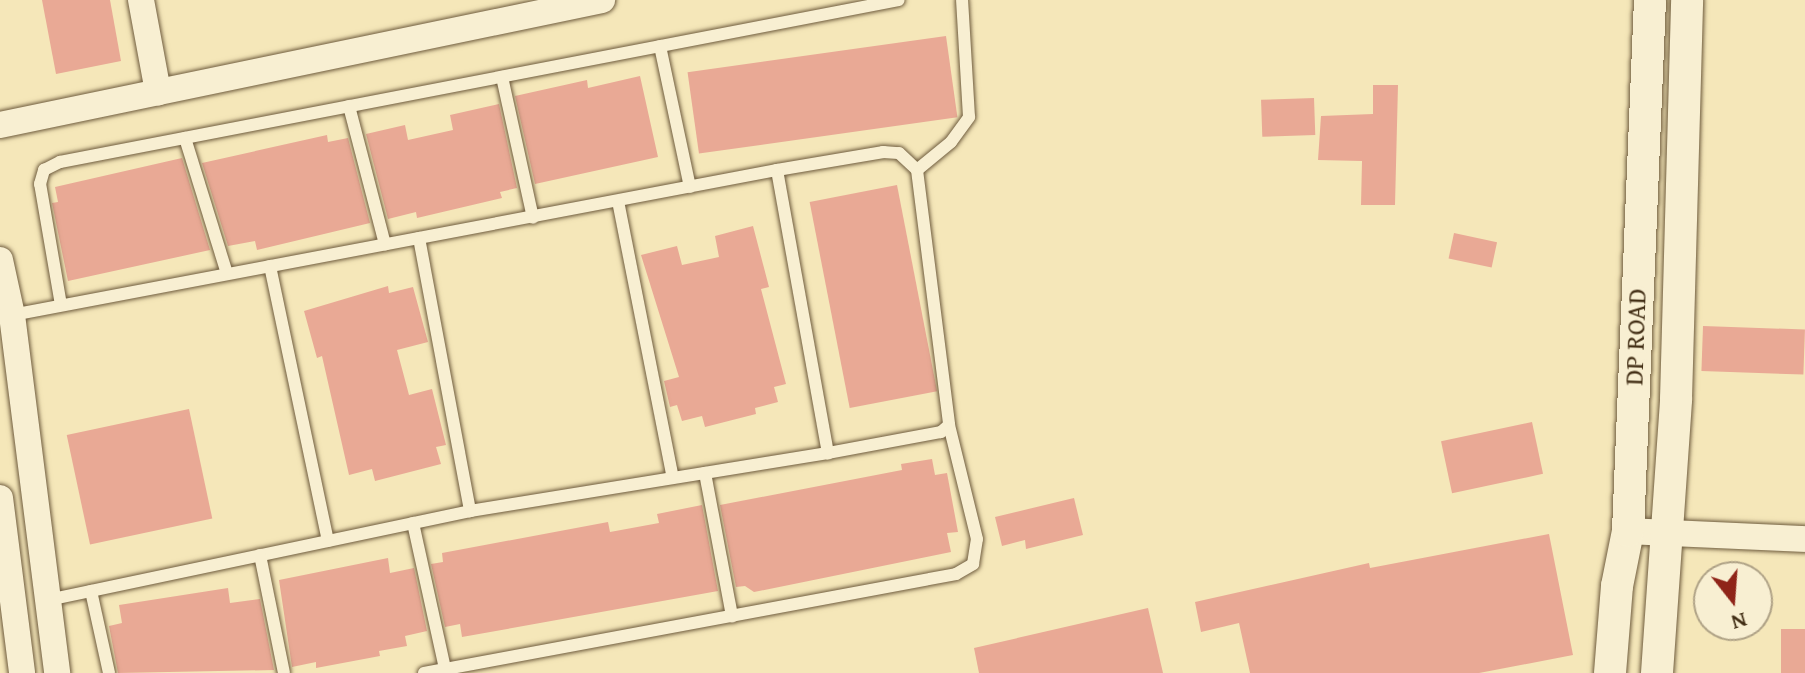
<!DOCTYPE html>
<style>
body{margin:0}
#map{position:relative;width:1805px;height:673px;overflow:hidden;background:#f5e7b9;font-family:"Gentium Book Plus",serif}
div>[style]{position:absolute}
.building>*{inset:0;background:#e9a995;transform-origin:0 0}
.roads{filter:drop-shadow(0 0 2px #6f5c3e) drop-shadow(0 0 2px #6f5c3e)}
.service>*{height:12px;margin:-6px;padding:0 6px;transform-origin:6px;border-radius:6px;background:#f8efd2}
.minor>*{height:26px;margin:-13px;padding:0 13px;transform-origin:13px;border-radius:13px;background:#f8efd2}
.tertiary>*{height:32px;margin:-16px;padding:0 16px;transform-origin:16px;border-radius:16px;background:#f8efd2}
span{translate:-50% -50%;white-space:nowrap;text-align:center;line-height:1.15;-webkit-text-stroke:6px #f8efd2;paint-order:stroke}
.street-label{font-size:26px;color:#422e15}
.north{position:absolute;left:1693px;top:561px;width:80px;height:80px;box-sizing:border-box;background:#f8efd2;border:2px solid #afa286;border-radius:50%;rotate:163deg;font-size:22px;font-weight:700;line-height:32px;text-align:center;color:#422e15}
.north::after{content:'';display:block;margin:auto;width:28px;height:36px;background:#8f2418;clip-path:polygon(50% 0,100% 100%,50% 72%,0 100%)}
</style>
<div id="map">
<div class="building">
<i style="clip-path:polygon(42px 0,110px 0,121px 61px,56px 74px)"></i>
<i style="left:946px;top:36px;width:82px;height:261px;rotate:82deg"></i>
<i style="clip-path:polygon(640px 76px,658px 157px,535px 184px,515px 96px,587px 80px,588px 88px)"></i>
<i style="clip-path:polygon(1373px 85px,1398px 85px,1395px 205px,1361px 205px,1362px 161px,1318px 160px,1321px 116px,1373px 114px)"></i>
<i style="left:1314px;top:98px;width:37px;height:53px;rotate:88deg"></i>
<i style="clip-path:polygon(499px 104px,517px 188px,500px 192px,502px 198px,417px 218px,416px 212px,388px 219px,366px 134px,405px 125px,408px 140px,453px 130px,450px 115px)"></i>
<i style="clip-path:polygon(327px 135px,328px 142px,348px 138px,370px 223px,257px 250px,255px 241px,228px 246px,202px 163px)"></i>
<i style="clip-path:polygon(182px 158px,210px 250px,68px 281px,52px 203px,58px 202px,55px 187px)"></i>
<i style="left:897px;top:185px;width:210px;height:89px;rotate:79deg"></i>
<i style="clip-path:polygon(753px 226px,769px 287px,761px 289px,786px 384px,774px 387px,778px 402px,755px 408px,756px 414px,705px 427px,702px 416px,682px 421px,677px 405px,670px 407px,664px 381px,679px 377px,641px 255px,677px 246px,682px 265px,719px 257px,715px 236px)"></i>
<i style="left:1454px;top:233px;width:44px;height:26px;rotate:12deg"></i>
<i style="clip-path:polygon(388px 286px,389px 293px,413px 287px,428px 342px,397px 350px,409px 395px,432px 389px,446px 445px,436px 447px,441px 464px,375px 481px,372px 469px,349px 475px,322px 356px,317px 358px,304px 311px)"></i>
<i style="left:1703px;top:326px;width:102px;height:45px;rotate:2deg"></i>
<i style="left:189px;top:409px;width:112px;height:125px;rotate:78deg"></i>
<i style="left:1532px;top:422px;width:53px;height:93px;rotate:78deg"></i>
<i style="clip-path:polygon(932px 459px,935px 475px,947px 473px,958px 532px,947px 533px,951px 552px,754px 592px,745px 586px,736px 587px,720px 505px,902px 470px,901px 464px)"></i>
<i style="clip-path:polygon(1074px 498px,1083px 535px,1026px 549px,1025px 540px,1002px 546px,995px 517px)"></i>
<i style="clip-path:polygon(702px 505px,718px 591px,462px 637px,460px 624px,445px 627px,431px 564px,443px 562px,442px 553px,608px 522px,610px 532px,659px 523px,657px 514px)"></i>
<i style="clip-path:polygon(1549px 534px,1573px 655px,1479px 673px,1250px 673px,1239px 623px,1201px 632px,1195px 602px,1369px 563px,1370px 568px)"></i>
<i style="clip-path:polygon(388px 558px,390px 573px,414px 568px,427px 631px,405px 636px,407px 646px,379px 651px,380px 656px,316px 668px,316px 662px,292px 667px,279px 580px)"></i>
<i style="clip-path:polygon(228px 588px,230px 603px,260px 599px,274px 670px,118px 673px,109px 626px,122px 623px,119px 605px)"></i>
<i style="clip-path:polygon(1148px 608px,1163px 673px,979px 673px,974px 648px)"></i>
<i style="left:1805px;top:629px;width:44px;height:24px;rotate:90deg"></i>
</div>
<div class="roads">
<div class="service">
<i style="left:660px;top:46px;width:144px;rotate:78deg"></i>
<i style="left:502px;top:77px;width:144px;rotate:77.6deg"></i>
<i style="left:349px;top:106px;width:143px;rotate:75.4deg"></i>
<i style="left:185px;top:138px;width:142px;rotate:72.8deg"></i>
<i style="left:777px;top:170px;width:108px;rotate:-9.6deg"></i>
<i style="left:883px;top:152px;width:16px;rotate:4deg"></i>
<i style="left:899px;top:153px;width:25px;rotate:43deg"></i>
<i style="left:917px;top:170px;width:257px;rotate:82.8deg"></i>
<i style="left:949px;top:425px;width:11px;rotate:139deg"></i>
<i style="left:941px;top:432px;width:115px;rotate:169.5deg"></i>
<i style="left:917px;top:170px;width:44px;rotate:-39.5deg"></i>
<i style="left:951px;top:142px;width:31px;rotate:-54deg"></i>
<i style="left:969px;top:117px;width:117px;rotate:-93.4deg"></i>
<i style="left:618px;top:201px;width:282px;rotate:78.8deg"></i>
<i style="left:419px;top:238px;width:278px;rotate:79.4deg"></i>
<i style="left:270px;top:266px;width:281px;rotate:78.1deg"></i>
<i style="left:61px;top:305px;width:123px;rotate:-99.8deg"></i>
<i style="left:40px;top:184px;width:15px;rotate:-74deg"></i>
<i style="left:44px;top:170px;width:18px;rotate:-27deg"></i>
<i style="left:60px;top:162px;width:854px;rotate:-10.93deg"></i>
<i style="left:12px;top:315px;width:779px;rotate:-10.73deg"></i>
<i style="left:777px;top:170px;width:288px;rotate:79.8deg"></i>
<i style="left:828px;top:453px;width:363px;rotate:170.8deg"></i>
<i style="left:470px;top:511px;width:432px;rotate:168.1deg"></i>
<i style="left:705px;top:473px;width:146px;rotate:79.3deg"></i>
<i style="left:413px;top:523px;width:149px;rotate:77.6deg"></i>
<i style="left:260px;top:555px;width:120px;rotate:78.5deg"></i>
<i style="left:91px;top:591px;width:84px;rotate:77.6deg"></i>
<i style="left:424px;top:673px;width:541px;rotate:-10.54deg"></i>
<i style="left:956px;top:574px;width:20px;rotate:-30deg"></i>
<i style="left:973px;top:564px;width:25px;rotate:-81deg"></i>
<i style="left:977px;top:539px;width:117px;rotate:-103.8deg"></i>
</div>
<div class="minor">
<i style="left:141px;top:0;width:94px;rotate:79.5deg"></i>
<i style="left:0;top:125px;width:615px;rotate:-11.73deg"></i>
<i style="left:0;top:260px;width:56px;rotate:77.7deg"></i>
<i style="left:12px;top:315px;width:361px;rotate:82.8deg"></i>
<i style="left:0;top:498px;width:176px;rotate:82.8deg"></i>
<i style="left:1628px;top:531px;width:177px;rotate:2.6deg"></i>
</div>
<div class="tertiary">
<i style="left:1610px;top:673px;width:87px;rotate:-85.4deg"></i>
<i style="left:1617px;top:586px;width:56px;rotate:-78.7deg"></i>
<i style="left:1628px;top:531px;width:531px;rotate:-87.63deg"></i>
<i style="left:1657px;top:673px;width:275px;rotate:-86deg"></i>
<i style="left:1676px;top:399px;width:399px;rotate:-88.4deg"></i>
</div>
</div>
<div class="street-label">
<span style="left:1635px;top:337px;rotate:-88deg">DP ROAD</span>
</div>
<div class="north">N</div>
</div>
